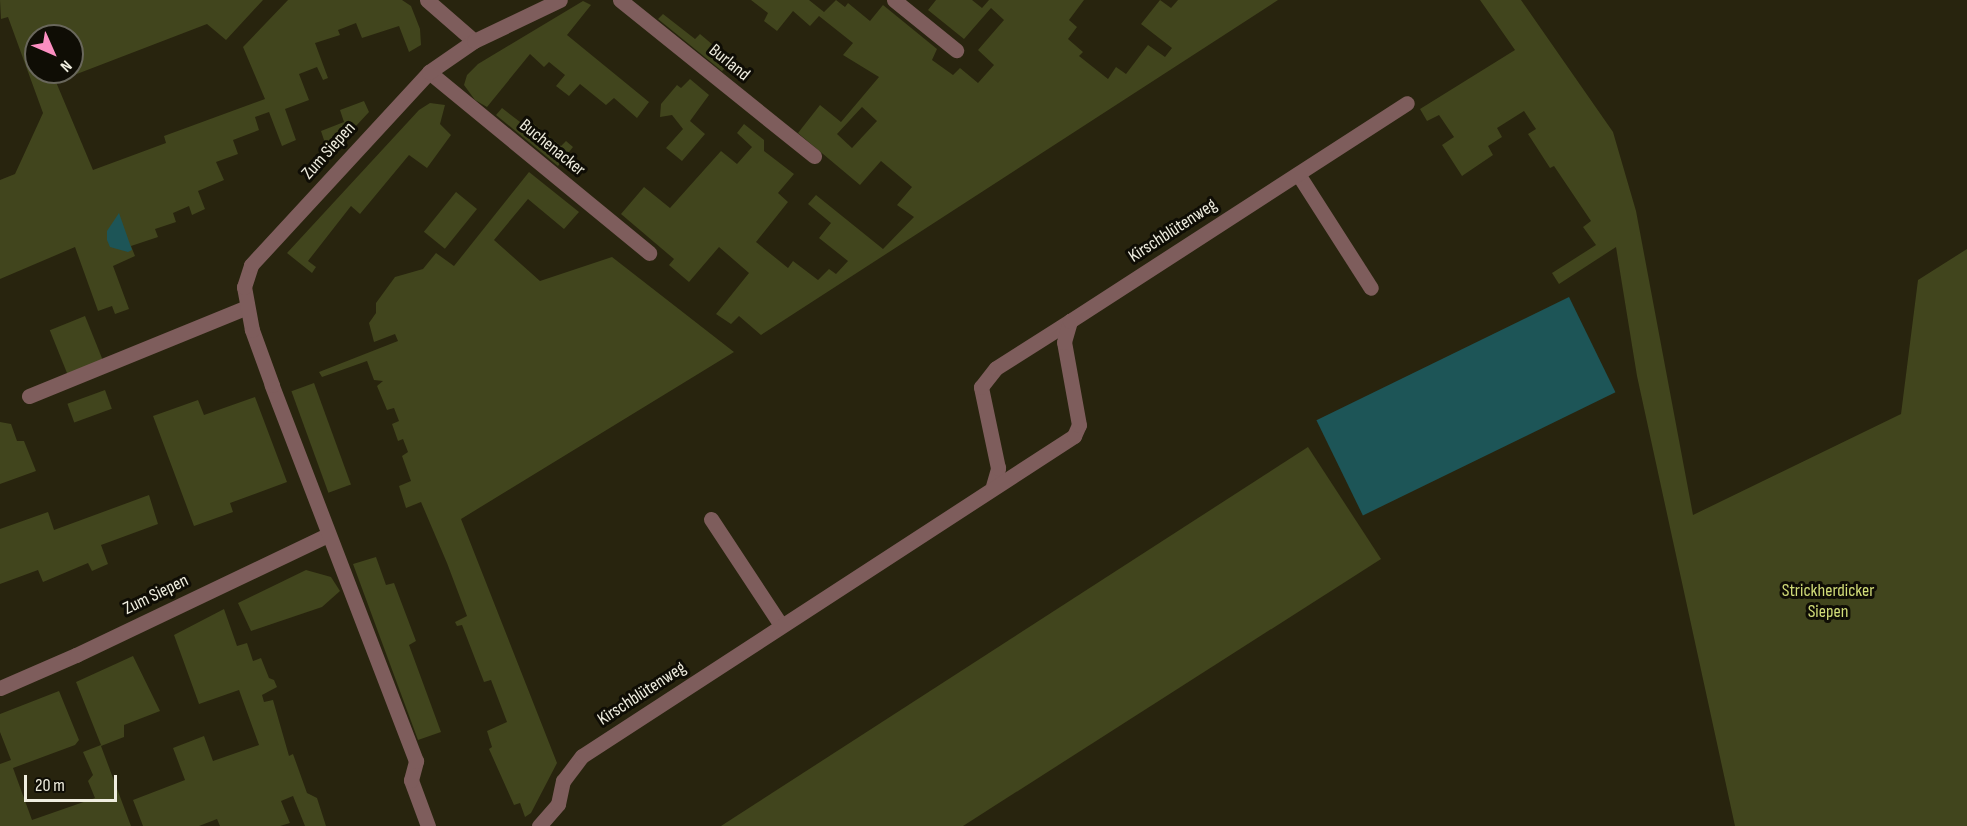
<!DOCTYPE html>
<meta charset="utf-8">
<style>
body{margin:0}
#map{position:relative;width:1967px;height:826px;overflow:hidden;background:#28240e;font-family:"Sofia Sans Condensed",sans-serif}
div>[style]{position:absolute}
.green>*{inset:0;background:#41451d;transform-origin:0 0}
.water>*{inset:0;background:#1d5557;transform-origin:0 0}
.minor>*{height:15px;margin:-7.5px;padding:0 7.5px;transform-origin:7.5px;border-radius:7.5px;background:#7e5d5c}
span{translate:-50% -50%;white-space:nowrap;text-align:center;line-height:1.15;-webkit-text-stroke:6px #0f0d05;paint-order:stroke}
.street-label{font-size:18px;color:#efeddf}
.park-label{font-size:18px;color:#d2dd79}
.north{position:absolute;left:24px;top:24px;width:60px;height:60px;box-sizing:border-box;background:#0f0d05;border:2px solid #69675c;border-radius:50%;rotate:135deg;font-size:16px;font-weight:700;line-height:24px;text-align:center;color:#efeddf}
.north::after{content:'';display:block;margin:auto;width:21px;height:27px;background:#fc8fc2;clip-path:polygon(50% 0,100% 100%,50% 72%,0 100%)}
.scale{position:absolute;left:24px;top:775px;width:93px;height:27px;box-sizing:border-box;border:3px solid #efeddf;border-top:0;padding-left:8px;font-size:18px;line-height:21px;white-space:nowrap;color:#efeddf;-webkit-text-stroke:4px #0f0d05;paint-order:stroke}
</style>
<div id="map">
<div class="green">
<i style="clip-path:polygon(evenodd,0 0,263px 0,226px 40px,207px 24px,56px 82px,93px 170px,166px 143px,164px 136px,265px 99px,243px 47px,288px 0,402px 0,411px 6px,420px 29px,421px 45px,409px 52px,399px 26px,362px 38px,356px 23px,338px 30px,340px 35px,315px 43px,328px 78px,323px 80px,317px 67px,299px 74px,309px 100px,285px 109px,296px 140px,282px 146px,269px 112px,255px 117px,259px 130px,233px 140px,238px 154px,216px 162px,224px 180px,198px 191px,205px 209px,192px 215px,189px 206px,173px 213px,176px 222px,155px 229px,158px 237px,131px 246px,135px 256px,113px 266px,129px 309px,115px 314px,112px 306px,98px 311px,75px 247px,0 279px,0 180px,15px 174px,43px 113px,8px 17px,1px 19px,0 0,36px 36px,72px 36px,72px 72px,36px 72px,36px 36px)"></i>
<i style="clip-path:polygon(evenodd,751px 0,809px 0,824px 12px,836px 0,845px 7px,848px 3px,870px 21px,883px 5px,937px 49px,932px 60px,953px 75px,960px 68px,978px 83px,994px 65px,978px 50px,1004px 20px,991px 8px,964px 39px,928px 10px,936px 0,972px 0,982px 8px,989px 0,1084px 0,1069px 20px,1077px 27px,1068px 39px,1083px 52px,1079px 56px,1108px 79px,1116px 67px,1126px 74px,1148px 45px,1165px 57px,1172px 48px,1141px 24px,1160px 0,1171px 8px,1178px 0,1278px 0,761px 335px,739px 316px,731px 324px,716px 314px,749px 273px,719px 247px,689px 282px,669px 265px,674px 259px,621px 214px,644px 187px,670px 208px,721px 151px,737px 164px,752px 147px,737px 133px,744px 124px,764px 140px,764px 151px,794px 174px,778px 193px,788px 202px,756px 242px,788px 268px,793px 261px,818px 280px,829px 269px,836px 274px,848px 261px,819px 238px,831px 223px,808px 204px,816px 195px,883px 249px,914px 217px,897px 205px,912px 187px,881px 161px,860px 185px,798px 133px,820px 105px,841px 122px,879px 77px,843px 55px,853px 43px,819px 16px,810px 26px,793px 11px,777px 31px,764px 21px,768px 13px,751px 0,862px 107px,877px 121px,852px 148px,837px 134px,862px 107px)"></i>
<i style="clip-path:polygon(1480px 0,1521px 0,1613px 132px,1636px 211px,1693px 515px,1901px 414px,1918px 280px,1967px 249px,1967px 826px,1735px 826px,1637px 376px,1616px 247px,1559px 284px,1552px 273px,1596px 245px,1583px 227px,1591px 221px,1554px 166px,1550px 168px,1528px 134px,1536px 129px,1524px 111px,1497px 128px,1502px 137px,1488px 146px,1493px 155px,1462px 176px,1442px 145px,1454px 137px,1439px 115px,1427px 121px,1420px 109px,1515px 50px)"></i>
<i style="clip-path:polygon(583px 1px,591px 5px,567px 35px,649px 102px,637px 118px,614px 98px,606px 105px,580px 84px,569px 96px,556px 86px,565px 75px,549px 62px,544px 67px,530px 54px,487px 107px,475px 100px,464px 85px,467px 75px,478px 64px)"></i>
<i style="clip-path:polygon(663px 14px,695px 39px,700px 34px,732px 61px,722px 71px,658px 19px)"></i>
<i style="clip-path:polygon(690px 79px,709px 95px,690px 121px,705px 134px,682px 161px,666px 148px,683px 129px,672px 115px,660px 117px,661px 104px,677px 85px,681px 88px)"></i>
<i style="clip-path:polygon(364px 101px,369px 112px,329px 155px,321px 131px,344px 122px,340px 110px)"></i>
<i style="clip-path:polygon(430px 103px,445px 105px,440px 124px,451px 135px,427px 168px,409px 155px,360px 214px,351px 206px,308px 261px,316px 267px,312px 273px,287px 253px,419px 110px)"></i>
<i style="clip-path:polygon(502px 108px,524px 125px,529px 120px,561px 146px,566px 141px,573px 147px,558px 166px,496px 115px)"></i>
<i style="clip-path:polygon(529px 172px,579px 212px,564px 229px,528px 199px,494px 240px,540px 281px,612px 257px,734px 352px,461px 519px,557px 763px,531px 813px,525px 817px,520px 803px,514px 805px,489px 749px,492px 747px,487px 731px,507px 722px,491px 680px,484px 682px,462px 625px,457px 626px,455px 622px,467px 616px,447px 563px,421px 502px,406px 508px,399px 486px,411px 481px,402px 456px,408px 452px,403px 439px,398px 441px,392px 424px,399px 421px,394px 408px,387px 410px,377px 386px,383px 381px,374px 380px,367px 361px,322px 377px,319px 372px,398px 341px,395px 334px,374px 342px,369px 323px,376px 313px,376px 303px,395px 277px,423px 269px,436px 253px,454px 266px)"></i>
<i style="left:456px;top:192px;width:27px;height:51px;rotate:39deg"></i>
<i style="left:85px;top:316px;width:53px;height:38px;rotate:68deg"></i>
<i style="left:314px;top:383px;width:108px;height:24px;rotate:70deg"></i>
<i style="left:105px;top:390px;width:20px;height:40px;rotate:70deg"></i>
<i style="clip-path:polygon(255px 397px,287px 482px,230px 503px,233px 512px,194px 526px,153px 416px,198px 400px,204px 415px)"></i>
<i style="clip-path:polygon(0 422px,11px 424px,17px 441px,24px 441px,36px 471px,0 484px)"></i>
<i style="clip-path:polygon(1308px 447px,1381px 559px,963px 826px,721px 826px)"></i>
<i style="clip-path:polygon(149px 495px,158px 524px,101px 545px,108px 564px,92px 571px,88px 563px,43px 582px,38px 570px,0 584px,0 529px,48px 512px,54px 530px)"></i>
<i style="clip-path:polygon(376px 557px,386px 585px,394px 583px,416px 641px,409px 645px,441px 732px,418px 740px,353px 564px)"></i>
<i style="clip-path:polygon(306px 570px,331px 577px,340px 591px,322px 607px,251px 631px,238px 603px)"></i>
<i style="clip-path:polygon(224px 609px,237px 646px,247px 643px,253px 661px,261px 658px,269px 678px,274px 680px,277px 687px,262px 695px,264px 702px,273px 700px,289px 756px,293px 754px,307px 793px,317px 798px,326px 826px,305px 826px,293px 796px,281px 801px,290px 823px,280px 826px,220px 826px,217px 819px,199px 826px,143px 826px,133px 800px,185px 780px,173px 748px,204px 736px,213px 761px,259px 745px,239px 690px,199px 704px,174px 635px)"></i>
<i style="clip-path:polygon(133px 656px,160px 711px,124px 725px,124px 737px,101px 746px,131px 826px,0 826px,0 764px,11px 760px,0 732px,0 714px,59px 691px,79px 740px,75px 745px,13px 768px,32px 820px,95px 798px,88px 781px,93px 775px,83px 752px,101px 745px,76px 682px)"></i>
</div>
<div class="water">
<i style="clip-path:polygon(119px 213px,132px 250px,128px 252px,110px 247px,107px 240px,107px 231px)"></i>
<i style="left:1569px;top:297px;width:106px;height:281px;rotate:64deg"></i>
</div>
<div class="minor">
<i style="left:427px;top:0;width:62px;rotate:41.1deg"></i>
<i style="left:620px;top:0;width:249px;rotate:38.8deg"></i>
<i style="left:894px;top:0;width:80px;rotate:38.9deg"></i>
<i style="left:429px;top:72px;width:285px;rotate:39.4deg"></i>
<i style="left:1298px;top:174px;width:135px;rotate:57.4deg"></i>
<i style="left:29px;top:396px;width:235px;rotate:-22.2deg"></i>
<i style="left:993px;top:486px;width:19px;rotate:-74deg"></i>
<i style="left:998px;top:468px;width:83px;rotate:-101.9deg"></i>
<i style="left:981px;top:387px;width:24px;rotate:-52deg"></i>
<i style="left:996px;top:368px;width:88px;rotate:-32.4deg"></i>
<i style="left:711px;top:519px;width:127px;rotate:56.6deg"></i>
<i style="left:0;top:688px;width:83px;rotate:-23.5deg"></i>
<i style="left:76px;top:655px;width:279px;rotate:-25.5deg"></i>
<i style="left:428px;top:826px;width:49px;rotate:-110.3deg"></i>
<i style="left:411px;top:780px;width:20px;rotate:-75deg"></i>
<i style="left:416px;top:761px;width:403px;rotate:-111deg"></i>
<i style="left:272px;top:385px;width:59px;rotate:-110deg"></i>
<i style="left:252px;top:330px;width:44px;rotate:-100.5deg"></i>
<i style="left:244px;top:287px;width:23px;rotate:-72deg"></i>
<i style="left:251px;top:265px;width:263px;rotate:-47.3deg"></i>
<i style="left:429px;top:72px;width:55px;rotate:-34.6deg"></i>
<i style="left:474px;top:41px;width:95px;rotate:-25.5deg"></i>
<i style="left:539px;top:826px;width:29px;rotate:-49deg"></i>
<i style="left:558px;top:804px;width:24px;rotate:-78deg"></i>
<i style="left:563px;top:781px;width:31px;rotate:-53deg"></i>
<i style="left:582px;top:756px;width:587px;rotate:-33.04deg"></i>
<i style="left:1074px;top:436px;width:12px;rotate:-66deg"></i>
<i style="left:1079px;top:425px;width:84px;rotate:-100.2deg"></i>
<i style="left:1064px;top:342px;width:22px;rotate:-74deg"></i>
<i style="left:1070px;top:321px;width:401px;rotate:-32.9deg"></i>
</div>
<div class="street-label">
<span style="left:729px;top:63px;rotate:39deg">Burland</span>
<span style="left:552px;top:148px;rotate:39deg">Buchenacker</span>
<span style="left:329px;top:151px;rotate:-48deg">Zum Siepen</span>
<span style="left:1173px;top:231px;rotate:-33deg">Kirschblütenweg</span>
<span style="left:156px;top:595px;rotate:-26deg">Zum Siepen</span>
<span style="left:642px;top:694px;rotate:-33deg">Kirschblütenweg</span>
</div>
<div class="park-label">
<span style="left:1828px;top:602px">Strickherdicker<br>Siepen</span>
</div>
<div class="north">N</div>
<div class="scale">20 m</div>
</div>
